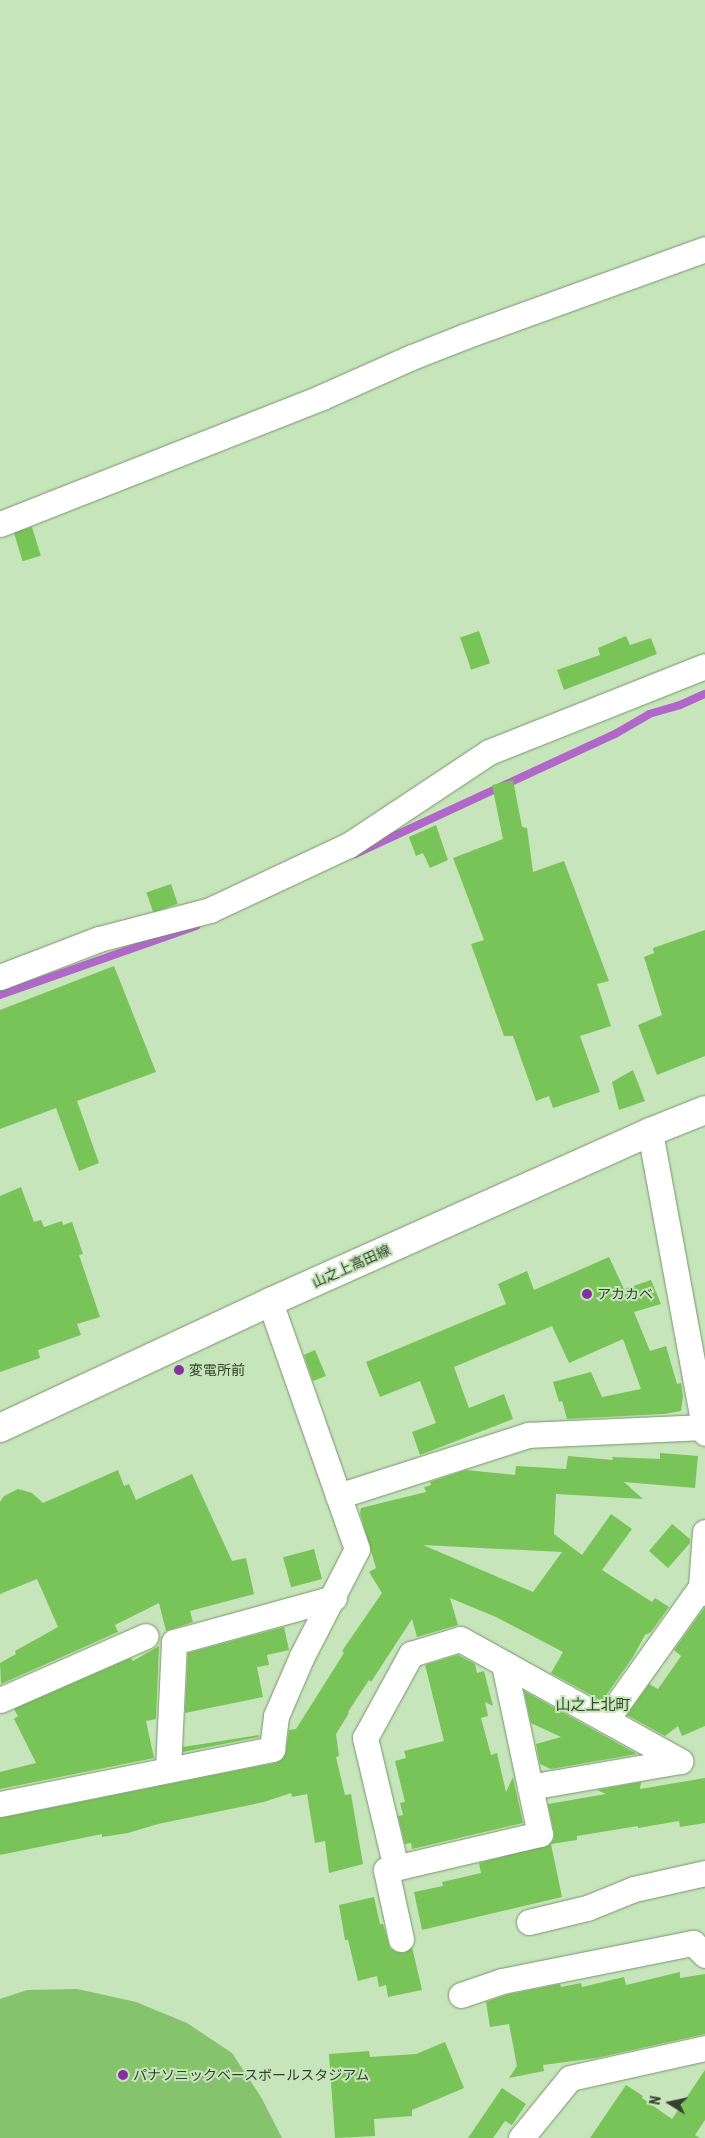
<!DOCTYPE html>
<meta charset="utf-8">
<style>
body{margin:0}
#map{position:relative;width:705px;height:2138px;overflow:hidden;background:#c6e5ba;font-family:"Roboto Condensed","Noto Sans JP",sans-serif}
div>[style]{position:absolute}
.green>*{inset:0;background:#86c36d}
.stream>*{height:8px;margin:-4px;padding:0 4px;transform-origin:4px;border-radius:4px;background:#b167ca}
.building>*{inset:0;background:#79c458;transform-origin:0 0}
.roads{filter:drop-shadow(0 0 1px #77946c) drop-shadow(0 0 1px #77946c)}
.minor>*{height:25px;margin:-12.5px;padding:0 12.5px;transform-origin:12.5px;border-radius:12.5px;background:#fff}
.tertiary>*{height:28px;margin:-14px;padding:0 14px;transform-origin:14px;border-radius:14px;background:#fff}
.dots>*{width:14px;height:14px;translate:-50% -50%;box-sizing:border-box;border:2px solid #c6e5ba;border-radius:50%}
span{translate:-50% -50%;white-space:nowrap;text-align:center;line-height:1.15;-webkit-text-stroke:4px #c6e5ba;paint-order:stroke}
.street-label{font-size:14px;color:#354130}
.poi-label{font-size:14px;color:#354130}
.left{translate:0 -50%;text-align:left}
.neighbourhood-label{font-size:15px;color:#2f4925}
.north{position:absolute;left:645px;top:2078px;width:50px;height:50px;-webkit-text-stroke:4px #c6e5ba;paint-order:stroke;rotate:280deg;font-size:14px;font-weight:700;line-height:20px;text-align:center;color:#354130}
.north::after{content:'';display:block;margin:auto;width:18px;height:22px;background:#354130;clip-path:polygon(50% 0,100% 100%,50% 72%,0 100%)}
</style>
<div id="map">
<div class="green">
<i style="clip-path:polygon(77px 1989px,136px 2002px,187px 2023px,232px 2053px,261px 2097px,282px 2138px,0 2138px,0 1999px,27px 1990px)"></i>
</div>
<div class="stream">
<i style="left:355px;top:854px;width:286px;rotate:-24.8deg"></i>
<i style="left:615px;top:734px;width:39px;rotate:-30deg"></i>
<i style="left:649px;top:714px;width:32px;rotate:-16deg"></i>
<i style="left:680px;top:705px;width:27px;rotate:-24deg"></i>
<i style="left:0;top:995px;width:208px;rotate:-19.4deg"></i>
</div>
<div class="building">
<i style="left:32px;top:527px;width:30px;height:19px;rotate:73deg"></i>
<i style="left:479px;top:631px;width:34px;height:20px;rotate:71deg"></i>
<i style="clip-path:polygon(626px 636px,630px 645px,651px 638px,657px 654px,564px 690px,557px 670px,600px 655px,598px 648px)"></i>
<i style="clip-path:polygon(513px 780px,522px 827px,527px 828px,533px 872px,564px 861px,609px 981px,597px 984px,611px 1026px,580px 1036px,600px 1092px,553px 1108px,549px 1096px,536px 1101px,513px 1036px,504px 1036px,471px 944px,484px 940px,453px 858px,503px 839px,492px 785px)"></i>
<i style="clip-path:polygon(436px 825px,448px 860px,430px 868px,423px 853px,416px 856px,409px 837px)"></i>
<i style="left:171px;top:884px;width:21px;height:26px;rotate:71deg"></i>
<i style="clip-path:polygon(705px 930px,705px 1056px,657px 1075px,638px 1025px,662px 1015px,644px 957px,654px 953px,653px 948px)"></i>
<i style="clip-path:polygon(114px 966px,156px 1072px,77px 1101px,99px 1163px,79px 1171px,56px 1108px,0 1129px,0 1010px)"></i>
<i style="clip-path:polygon(633px 1070px,645px 1101px,619px 1110px,612px 1082px)"></i>
<i style="clip-path:polygon(21px 1187px,34px 1222px,41px 1220px,44px 1227px,62px 1221px,63px 1225px,72px 1222px,83px 1254px,79px 1255px,100px 1317px,77px 1324px,81px 1335px,38px 1350px,40px 1358px,0 1372px,0 1196px)"></i>
<i style="clip-path:polygon(609px 1257px,624px 1289px,651px 1280px,661px 1304px,634px 1312px,650px 1351px,666px 1346px,677px 1384px,681px 1383px,683px 1396px,681px 1411px,664px 1414px,567px 1419px,562px 1401px,559px 1402px,553px 1382px,591px 1372px,602px 1397px,641px 1389px,623px 1339px,569px 1363px,552px 1326px,454px 1367px,469px 1408px,504px 1394px,513px 1419px,420px 1455px,412px 1432px,436px 1423px,420px 1381px,380px 1397px,366px 1362px,506px 1304px,498px 1284px,527px 1271px,534px 1290px)"></i>
<i style="clip-path:polygon(315px 1350px,326px 1376px,313px 1381px,304px 1355px)"></i>
<i style="clip-path:polygon(evenodd,660px 1453px,698px 1456px,695px 1488px,624px 1482px,643px 1499px,556px 1494px,554px 1534px,582px 1555px,611px 1514px,632px 1529px,602px 1570px,652px 1602px,655px 1598px,669px 1607px,651px 1632px,645px 1635px,633px 1657px,602px 1701px,551px 1673px,563px 1652px,496px 1617px,450px 1598px,458px 1625px,417px 1637px,412px 1619px,371px 1682px,369px 1680px,348px 1712px,349px 1713px,336px 1734px,339px 1756px,336px 1757px,345px 1795px,351px 1794px,363px 1864px,329px 1873px,325px 1841px,315px 1843px,307px 1794px,292px 1797px,291px 1793px,264px 1802px,158px 1824px,128px 1833px,102px 1837px,102px 1834px,0 1855px,0 1818px,275px 1763px,282px 1759px,286px 1751px,289px 1730px,296px 1729px,344px 1653px,342px 1651px,382px 1593px,369px 1572px,376px 1568px,360px 1513px,361px 1508px,426px 1492px,424px 1487px,431px 1485px,430px 1482px,466px 1470px,515px 1475px,516px 1466px,566px 1469px,568px 1456px,613px 1460px,612px 1457px,660px 1459px,660px 1453px,423px 1545px,562px 1552px,533px 1592px,423px 1545px)"></i>
<i style="clip-path:polygon(118px 1470px,124px 1486px,129px 1484px,136px 1500px,192px 1474px,232px 1561px,246px 1558px,254px 1594px,190px 1611px,193px 1622px,166px 1631px,159px 1603px,115px 1625px,118px 1632px,1px 1684px,0 1663px,16px 1654px,15px 1651px,58px 1627px,37px 1579px,0 1594px,0 1502px,4px 1496px,18px 1489px,32px 1493px,43px 1503px)"></i>
<i style="clip-path:polygon(672px 1524px,690px 1539px,690px 1543px,668px 1568px,649px 1551px)"></i>
<i style="left:314px;top:1549px;width:31px;height:32px;rotate:75deg"></i>
<i style="clip-path:polygon(705px 1607px,705px 1726px,682px 1736px,678px 1726px,665px 1736px,627px 1715px,649px 1684px,658px 1689px,681px 1656px,674px 1650px)"></i>
<i style="clip-path:polygon(284px 1627px,289px 1650px,267px 1655px,269px 1665px,257px 1667px,263px 1697px,185px 1713px,188px 1653px)"></i>
<i style="clip-path:polygon(159px 1646px,156px 1719px,146px 1721px,154px 1758px,0 1789px,0 1772px,36px 1763px,14px 1719px,18px 1716px,14px 1709px,131px 1658px,133px 1661px)"></i>
<i style="clip-path:polygon(458px 1655px,475px 1664px,477px 1673px,484px 1671px,493px 1706px,485px 1702px,488px 1716px,481px 1718px,491px 1755px,497px 1753px,506px 1792px,513px 1777px,523px 1823px,412px 1849px,411px 1843px,405px 1844px,398px 1816px,403px 1815px,400px 1803px,405px 1802px,395px 1761px,406px 1758px,404px 1751px,444px 1741px,425px 1665px)"></i>
<i style="clip-path:polygon(524px 1691px,637px 1754px,551px 1769px,540px 1764px,536px 1744px,561px 1737px,531px 1723px)"></i>
<i style="clip-path:polygon(259px 1735px,259px 1737px,183px 1752px,183px 1747px)"></i>
<i style="clip-path:polygon(705px 1778px,705px 1823px,680px 1827px,679px 1821px,638px 1828px,638px 1826px,577px 1836px,577px 1840px,551px 1844px,562px 1897px,422px 1930px,414px 1892px,443px 1886px,442px 1882px,481px 1873px,479px 1863px,549px 1845px,554px 1839px,554px 1832px,548px 1804px,606px 1794px,597px 1790px,641px 1782px,640px 1789px)"></i>
<i style="clip-path:polygon(374px 1897px,380px 1924px,383px 1924px,390px 1948px,396px 1952px,404px 1953px,412px 1947px,422px 1990px,388px 1997px,386px 1985px,379px 1987px,377px 1976px,358px 1981px,348px 1940px,345px 1940px,339px 1905px)"></i>
<i style="clip-path:polygon(680px 1972px,680px 1978px,705px 1974px,705px 2034px,596px 2058px,543px 2065px,544px 2071px,509px 2078px,517px 2066px,509px 2024px,490px 2027px,486px 2002px,506px 1995px,560px 1984px,561px 1987px,581px 1983px,582px 1987px,624px 1977px,626px 1985px)"></i>
<i style="clip-path:polygon(445px 2042px,464px 2088px,412px 2110px,412px 2116px,374px 2119px,375px 2136px,335px 2138px,329px 2054px,369px 2051px,370px 2057px,416px 2054px)"></i>
<i style="clip-path:polygon(705px 2070px,705px 2120px,695px 2135px,700px 2138px,590px 2138px,626px 2085px,643px 2096px,642px 2098px,672px 2119px)"></i>
<i style="clip-path:polygon(502px 2088px,526px 2104px,512px 2125px,505px 2121px,493px 2138px,468px 2138px)"></i>
</div>
<div class="roads">
<div class="minor">
<i style="left:0;top:524px;width:346px;rotate:-21.5deg"></i>
<i style="left:322px;top:397px;width:98px;rotate:-24deg"></i>
<i style="left:412px;top:357px;width:57px;rotate:-21.6deg"></i>
<i style="left:465px;top:336px;width:255px;rotate:-19.9deg"></i>
<i style="left:0;top:977px;width:106px;rotate:-21deg"></i>
<i style="left:99px;top:939px;width:115px;rotate:-14.6deg"></i>
<i style="left:210px;top:910px;width:153px;rotate:-25.1deg"></i>
<i style="left:349px;top:845px;width:168px;rotate:-33.6deg"></i>
<i style="left:489px;top:752px;width:232px;rotate:-21.7deg"></i>
<i style="left:650px;top:1132px;width:306px;rotate:79.6deg"></i>
<i style="left:338px;top:1496px;width:200px;rotate:-17.8deg"></i>
<i style="left:528px;top:1435px;width:176px;rotate:-2.6deg"></i>
<i style="left:705px;top:1532px;width:55px;rotate:94.2deg"></i>
<i style="left:701px;top:1587px;width:7px;rotate:56deg"></i>
<i style="left:0;top:1700px;width:159px;rotate:-23.7deg"></i>
<i style="left:606px;top:1720px;width:163px;rotate:-54.5deg"></i>
<i style="left:168px;top:1770px;width:128px;rotate:-87.3deg"></i>
<i style="left:174px;top:1642px;width:166px;rotate:-15.4deg"></i>
<i style="left:0;top:1804px;width:278px;rotate:-11.4deg"></i>
<i style="left:272px;top:1749px;width:33px;rotate:-83deg"></i>
<i style="left:276px;top:1716px;width:65px;rotate:-66.6deg"></i>
<i style="left:302px;top:1656px;width:120px;rotate:-62.8deg"></i>
<i style="left:357px;top:1549px;width:262px;rotate:-109.4deg"></i>
<i style="left:396px;top:1868px;width:134px;rotate:-103.4deg"></i>
<i style="left:365px;top:1738px;width:96px;rotate:-61.3deg"></i>
<i style="left:411px;top:1654px;width:51px;rotate:-17deg"></i>
<i style="left:460px;top:1639px;width:252px;rotate:29deg"></i>
<i style="left:680px;top:1761px;width:152px;rotate:170.2deg"></i>
<i style="left:529px;top:1922px;width:60px;rotate:-13.6deg"></i>
<i style="left:587px;top:1908px;width:51px;rotate:-22deg"></i>
<i style="left:634px;top:1889px;width:73px;rotate:-12.7deg"></i>
<i style="left:401px;top:1939px;width:71px;rotate:-102.3deg"></i>
<i style="left:386px;top:1870px;width:158px;rotate:-13.2deg"></i>
<i style="left:540px;top:1834px;width:174px;rotate:-102deg"></i>
<i style="left:461px;top:1995px;width:43px;rotate:-18.9deg"></i>
<i style="left:502px;top:1981px;width:195px;rotate:-11.3deg"></i>
<i style="left:693px;top:1943px;width:17px;rotate:45deg"></i>
<i style="left:521px;top:2138px;width:77px;rotate:-50.8deg"></i>
<i style="left:570px;top:2078px;width:138px;rotate:-12.5deg"></i>
</div>
<div class="tertiary">
<i style="left:0;top:1428px;width:298px;rotate:-25deg"></i>
<i style="left:270px;top:1302px;width:416px;rotate:-24.1deg"></i>
<i style="left:650px;top:1132px;width:59px;rotate:-21.8deg"></i>
</div>
</div>
<div class="dots">
<i style="left:587px;top:1294px;background:#8531a0"></i>
<i style="left:179px;top:1370px;background:#8531a0"></i>
<i style="left:123px;top:2075px;background:#8531a0"></i>
</div>
<div class="street-label">
<span style="left:351px;top:1266px;rotate:-24deg">山之上高田線</span>
</div>
<div class="poi-label">
<span class="left" style="left:597px;top:1294px">アカカベ</span>
<span class="left" style="left:189px;top:1370px">変電所前</span>
<span class="left" style="left:133px;top:2075px">パナソニックベースボールスタジアム</span>
</div>
<div class="neighbourhood-label">
<span style="left:593px;top:1706px">山之上北町</span>
</div>
<div class="north">N</div>
</div>
